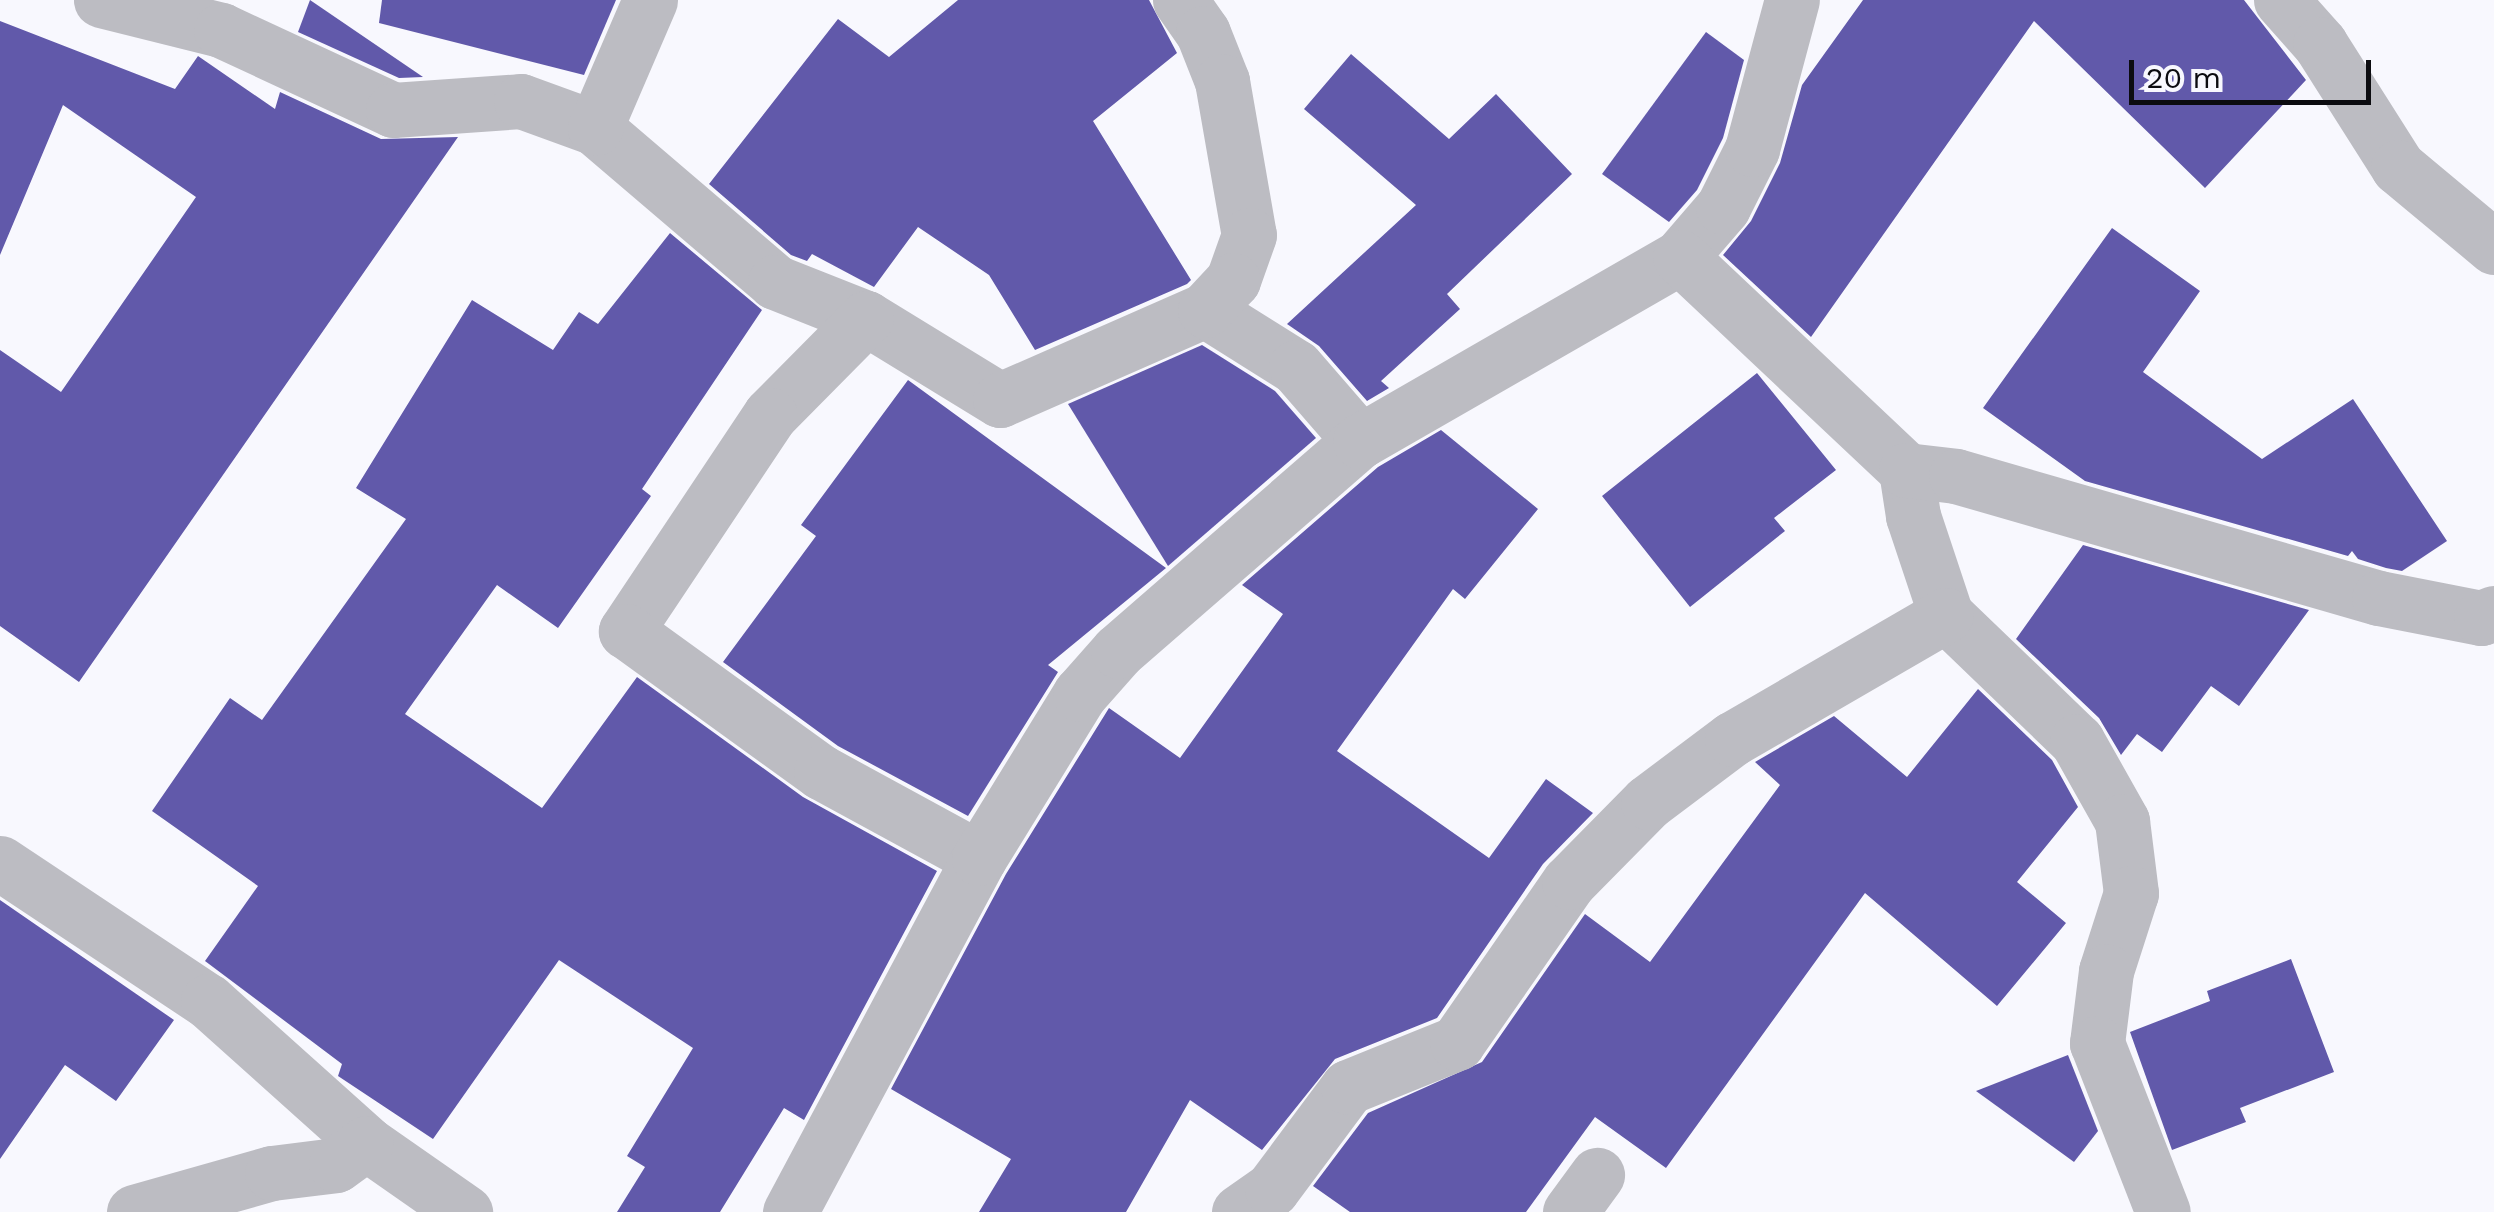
<!DOCTYPE html>
<style>
body{margin:0}
#map{position:relative;width:2494px;height:1212px;overflow:hidden;background:#f8f8fe;font-family:"Work Sans",sans-serif}
div>[style]{position:absolute}
.building>*{inset:0;background:#6159aa}
.street>*{height:55px;margin:-27.5px;padding:0 27.5px;transform-origin:27.5px;border-radius:27.5px;background:#bcbcc2}
span{translate:-50% -50%;white-space:nowrap;text-align:center;line-height:1.15;-webkit-text-stroke:9px #f8f8fe;paint-order:stroke}
.scale{position:absolute;left:2129px;top:60px;width:242px;height:45px;box-sizing:border-box;border:5px solid #0c0c10;border-top:0;padding-left:12px;font-size:30px;line-height:35px;white-space:nowrap;color:#0c0c10;-webkit-text-stroke:8px #f8f8fe;paint-order:stroke}
</style>
<div id="map">
<div class="building">
<i style="clip-path:polygon(310px 0,423px 77px,399px 78px,298px 32px)"></i>
<i style="clip-path:polygon(382px 0,616px 0,584px 75px,379px 23px)"></i>
<i style="clip-path:polygon(958px 0,1149px 0,1177px 53px,1093px 121px,1191px 280px,1187px 284px,1035px 350px,989px 275px,918px 227px,874px 287px,812px 254px,807px 261px,791px 255px,709px 184px,838px 19px,889px 57px)"></i>
<i style="clip-path:polygon(1863px 0,2244px 0,2306px 80px,2205px 188px,2034px 21px,1811px 337px,1723px 255px,1751px 221px,1780px 163px,1802px 85px)"></i>
<i style="clip-path:polygon(0 21px,175px 89px,198px 56px,275px 109px,280px 92px,381px 139px,458px 137px,79px 682px,0 626px,0 350px,61px 392px,196px 197px,63px 105px,0 255px)"></i>
<i style="clip-path:polygon(1706px 32px,1744px 60px,1723px 138px,1697px 190px,1669px 222px,1602px 174px)"></i>
<i style="clip-path:polygon(1351px 54px,1449px 139px,1496px 94px,1572px 174px,1447px 294px,1460px 309px,1381px 381px,1389px 388px,1367px 401px,1319px 346px,1287px 324px,1416px 205px,1304px 109px)"></i>
<i style="clip-path:polygon(2112px 228px,2200px 291px,2143px 372px,2262px 459px,2353px 399px,2447px 541px,2402px 571px,2386px 568px,2358px 559px,2352px 551px,2348px 556px,2085px 481px,1983px 408px)"></i>
<i style="clip-path:polygon(670px 233px,762px 310px,642px 489px,651px 496px,558px 628px,497px 585px,405px 714px,542px 808px,637px 677px,803px 797px,937px 871px,804px 1120px,784px 1108px,720px 1212px,617px 1212px,645px 1167px,627px 1156px,693px 1048px,559px 960px,433px 1139px,338px 1076px,342px 1064px,205px 961px,258px 886px,152px 811px,230px 698px,262px 720px,406px 519px,356px 488px,472px 300px,553px 350px,579px 312px,598px 324px)"></i>
<i style="clip-path:polygon(1202px 345px,1275px 391px,1316px 438px,1168px 566px,1068px 404px)"></i>
<i style="clip-path:polygon(1757px 373px,1836px 470px,1774px 518px,1785px 531px,1690px 607px,1602px 496px)"></i>
<i style="clip-path:polygon(908px 380px,1166px 568px,1048px 665px,1058px 672px,968px 816px,838px 746px,723px 662px,816px 536px,801px 525px)"></i>
<i style="clip-path:polygon(1441px 430px,1538px 509px,1465px 599px,1453px 589px,1337px 751px,1489px 858px,1546px 779px,1593px 813px,1543px 864px,1437px 1018px,1335px 1059px,1262px 1150px,1190px 1100px,1126px 1212px,979px 1212px,1011px 1159px,891px 1089px,1006px 874px,1109px 708px,1180px 758px,1283px 614px,1242px 585px,1378px 467px)"></i>
<i style="clip-path:polygon(2083px 545px,2309px 610px,2239px 706px,2211px 686px,2162px 752px,2137px 734px,2121px 755px,2099px 718px,2016px 639px)"></i>
<i style="clip-path:polygon(1978px 689px,2052px 760px,2078px 807px,2017px 882px,2066px 923px,1997px 1006px,1865px 893px,1666px 1168px,1595px 1117px,1526px 1212px,1350px 1212px,1313px 1186px,1368px 1113px,1482px 1062px,1585px 914px,1650px 962px,1780px 785px,1755px 762px,1834px 716px,1907px 777px)"></i>
<i style="clip-path:polygon(0 900px,174px 1020px,116px 1101px,65px 1065px,0 1159px)"></i>
<i style="clip-path:polygon(2291px 959px,2334px 1072px,2240px 1108px,2246px 1122px,2172px 1150px,2130px 1032px,2210px 1001px,2207px 991px)"></i>
<i style="clip-path:polygon(2068px 1055px,2098px 1131px,2074px 1162px,1976px 1091px)"></i>
</div>
<div class="street">
<i style="left:101px;top:0;width:124px;rotate:14deg"></i>
<i style="left:221px;top:30px;width:190px;rotate:24.9deg"></i>
<i style="left:393px;top:110px;width:128px;rotate:-4deg"></i>
<i style="left:521px;top:101px;width:79px;rotate:20deg"></i>
<i style="left:595px;top:128px;width:237px;rotate:40.5deg"></i>
<i style="left:775px;top:282px;width:98px;rotate:21.6deg"></i>
<i style="left:866px;top:318px;width:157px;rotate:31.5deg"></i>
<i style="left:1000px;top:400px;width:224px;rotate:-23.7deg"></i>
<i style="left:1205px;top:310px;width:107px;rotate:32.1deg"></i>
<i style="left:1296px;top:367px;width:98px;rotate:49.1deg"></i>
<i style="left:1180px;top:0;width:40px;rotate:55.1deg"></i>
<i style="left:1203px;top:33px;width:52px;rotate:68.4deg"></i>
<i style="left:1222px;top:81px;width:156px;rotate:80.1deg"></i>
<i style="left:1249px;top:235px;width:48px;rotate:109.6deg"></i>
<i style="left:1233px;top:280px;width:41px;rotate:133deg"></i>
<i style="left:2281px;top:0;width:59px;rotate:48.4deg"></i>
<i style="left:2320px;top:44px;width:146px;rotate:57.6deg"></i>
<i style="left:2398px;top:167px;width:125px;rotate:39.8deg"></i>
<i style="left:595px;top:128px;width:139px;rotate:-66.7deg"></i>
<i style="left:1680px;top:257px;width:66px;rotate:-49.3deg"></i>
<i style="left:1723px;top:207px;width:65px;rotate:-63.4deg"></i>
<i style="left:1752px;top:149px;width:154px;rotate:-75deg"></i>
<i style="left:866px;top:318px;width:136px;rotate:134.7deg"></i>
<i style="left:770px;top:415px;width:260px;rotate:123.7deg"></i>
<i style="left:626px;top:631px;width:241px;rotate:35.9deg"></i>
<i style="left:821px;top:772px;width:180px;rotate:28.6deg"></i>
<i style="left:1906px;top:470px;width:47px;rotate:81.3deg"></i>
<i style="left:1913px;top:516px;width:104px;rotate:71.6deg"></i>
<i style="left:1946px;top:615px;width:182px;rotate:43.9deg"></i>
<i style="left:2077px;top:741px;width:92px;rotate:60.6deg"></i>
<i style="left:2122px;top:821px;width:73px;rotate:82.9deg"></i>
<i style="left:2131px;top:893px;width:82px;rotate:107.8deg"></i>
<i style="left:2106px;top:971px;width:73px;rotate:97.1deg"></i>
<i style="left:2097px;top:1043px;width:181px;rotate:68.7deg"></i>
<i style="left:0;top:863px;width:250px;rotate:33.6deg"></i>
<i style="left:208px;top:1001px;width:212px;rotate:41.9deg"></i>
<i style="left:366px;top:1143px;width:121px;rotate:34.9deg"></i>
<i style="left:134px;top:1212px;width:143px;rotate:-15.8deg"></i>
<i style="left:272px;top:1173px;width:64px;rotate:-7.1deg"></i>
<i style="left:336px;top:1165px;width:37px;rotate:-36deg"></i>
<i style="left:790px;top:1212px;width:401px;rotate:-61.9deg"></i>
<i style="left:979px;top:858px;width:193px;rotate:-58.4deg"></i>
<i style="left:1080px;top:694px;width:57px;rotate:-48.5deg"></i>
<i style="left:1118px;top:651px;width:320px;rotate:-41deg"></i>
<i style="left:1360px;top:441px;width:369px;rotate:-29.9deg"></i>
<i style="left:1680px;top:257px;width:311px;rotate:43.3deg"></i>
<i style="left:1906px;top:470px;width:50px;rotate:6.8deg"></i>
<i style="left:1956px;top:476px;width:440px;rotate:16.1deg"></i>
<i style="left:2379px;top:598px;width:104px;rotate:11.1deg"></i>
<i style="left:2481px;top:618px;width:14px;rotate:-21deg"></i>
<i style="left:1239px;top:1212px;width:40px;rotate:-34.9deg"></i>
<i style="left:1272px;top:1189px;width:127px;rotate:-53.3deg"></i>
<i style="left:1348px;top:1087px;width:118px;rotate:-22deg"></i>
<i style="left:1457px;top:1043px;width:196px;rotate:-55.2deg"></i>
<i style="left:1569px;top:882px;width:112px;rotate:-45.4deg"></i>
<i style="left:1648px;top:802px;width:105px;rotate:-36.9deg"></i>
<i style="left:1732px;top:739px;width:247px;rotate:-30.1deg"></i>
<i style="left:1570px;top:1212px;width:46px;rotate:-53.9deg"></i>
</div>
<div class="scale">20 m</div>
</div>
